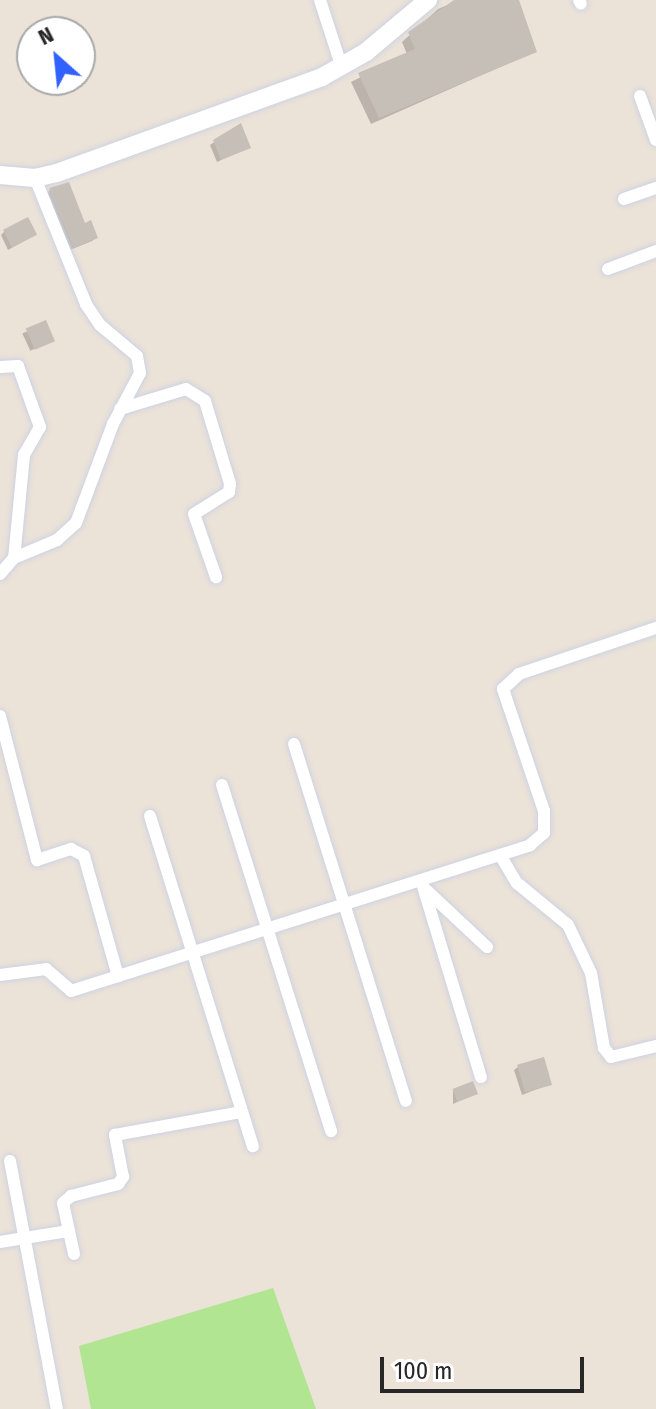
<!DOCTYPE html>
<style>
body{margin:0}
#map{position:relative;width:656px;height:1409px;overflow:hidden;background:#ebe2d8;font-family:"Fira Sans Condensed",sans-serif}
div>[style]{position:absolute}
.green>*{inset:0;background:#b1e591}
.shadow>*{inset:0;background:#0003;transform-origin:0 0}
.building>*{inset:0;background:#c6bfb8;transform-origin:0 0}
.roads{filter:drop-shadow(0 0 2px #cdd2e2) drop-shadow(0 0 2px #cdd2e2)}
.street>*{height:12px;margin:-6px;padding:0 6px;transform-origin:6px;border-radius:6px;background:#fff}
.secondary>*{height:18px;margin:-9px;padding:0 9px;transform-origin:9px;border-radius:9px;background:#fff}
span{translate:-50% -50%;white-space:nowrap;text-align:center;line-height:1.15;-webkit-text-stroke:7px #fff;paint-order:stroke}
.north{position:absolute;left:16px;top:16px;width:80px;height:80px;box-sizing:border-box;background:#fff;border:2px solid #a9a9a9;border-radius:50%;rotate:333deg;font-size:22px;font-weight:700;line-height:32px;text-align:center;color:#272727}
.north::after{content:'';display:block;margin:auto;width:28px;height:36px;background:#3161ff;clip-path:polygon(50% 0,100% 100%,50% 72%,0 100%)}
.scale{position:absolute;left:380px;top:1357px;width:204px;height:36px;box-sizing:border-box;border:4px solid #272727;border-top:0;padding-left:10px;font-size:24px;line-height:28px;white-space:nowrap;color:#272727;-webkit-text-stroke:6px #fff;paint-order:stroke}
</style>
<div id="map">
<div class="green">
<i style="clip-path:polygon(273px 1288px,316px 1409px,91px 1409px,79px 1346px)"></i>
</div>
<div class="shadow">
<i style="clip-path:polygon(459px 0,514px 0,534px 52px,371px 124px,351px 82px,407px 54px,402px 42px,438px 9px)"></i>
<i style="clip-path:polygon(240px 125px,249px 147px,217px 162px,210px 145px)"></i>
<i style="clip-path:polygon(50px 190px,96px 238px,92px 241px,70px 250px,46px 194px)"></i>
<i style="clip-path:polygon(4px 232px,34px 235px,8px 250px,1px 235px)"></i>
<i style="left:45px;top:323px;width:19px;height:25px;rotate:65deg"></i>
<i style="clip-path:polygon(518px 1067px,550px 1084px,522px 1095px,514px 1070px)"></i>
<i style="clip-path:polygon(453px 1091px,476px 1093px,453px 1104px)"></i>
</div>
<div class="building">
<i style="clip-path:polygon(454px 0,519px 0,537px 52px,379px 118px,358px 73px,415px 49px,408px 32px)"></i>
<i style="clip-path:polygon(241px 123px,251px 148px,221px 160px,213px 140px)"></i>
<i style="clip-path:polygon(69px 182px,85px 223px,91px 220px,98px 238px,74px 248px,49px 188px)"></i>
<i style="left:28px;top:217px;width:20px;height:28px;rotate:63deg"></i>
<i style="left:46px;top:320px;width:23px;height:22px;rotate:67deg"></i>
<i style="left:544px;top:1057px;width:29px;height:28px;rotate:74deg"></i>
<i style="left:473px;top:1081px;width:14px;height:22px;rotate:69deg"></i>
</div>
<div class="roads">
<div class="street">
<i style="left:320px;top:0;width:71px;rotate:72.1deg"></i>
<i style="left:579px;top:0;width:4px;rotate:63deg"></i>
<i style="left:640px;top:96px;width:47px;rotate:70deg"></i>
<i style="left:624px;top:199px;width:34px;rotate:-19deg"></i>
<i style="left:608px;top:269px;width:51px;rotate:-20.6deg"></i>
<i style="left:0;top:367px;width:18px;rotate:-3deg"></i>
<i style="left:18px;top:366px;width:65px;rotate:70.2deg"></i>
<i style="left:40px;top:427px;width:32px;rotate:120deg"></i>
<i style="left:24px;top:455px;width:103px;rotate:95.5deg"></i>
<i style="left:120px;top:409px;width:69px;rotate:-16.9deg"></i>
<i style="left:186px;top:389px;width:22px;rotate:32deg"></i>
<i style="left:205px;top:401px;width:87px;rotate:73.2deg"></i>
<i style="left:230px;top:484px;width:8px;rotate:97deg"></i>
<i style="left:229px;top:492px;width:41px;rotate:147.8deg"></i>
<i style="left:194px;top:514px;width:67px;rotate:70.8deg"></i>
<i style="left:0;top:574px;width:21px;rotate:-49deg"></i>
<i style="left:14px;top:558px;width:47px;rotate:-22.7deg"></i>
<i style="left:57px;top:540px;width:25px;rotate:-42deg"></i>
<i style="left:76px;top:523px;width:106px;rotate:-69.5deg"></i>
<i style="left:113px;top:424px;width:58px;rotate:-62.1deg"></i>
<i style="left:140px;top:373px;width:17px;rotate:-100deg"></i>
<i style="left:137px;top:356px;width:48px;rotate:-140deg"></i>
<i style="left:100px;top:325px;width:25px;rotate:-124deg"></i>
<i style="left:86px;top:304px;width:136px;rotate:-112deg"></i>
<i style="left:0;top:716px;width:149px;rotate:75.6deg"></i>
<i style="left:37px;top:860px;width:36px;rotate:-18deg"></i>
<i style="left:71px;top:849px;width:15px;rotate:28deg"></i>
<i style="left:84px;top:856px;width:125px;rotate:74.2deg"></i>
<i style="left:294px;top:744px;width:374px;rotate:72.6deg"></i>
<i style="left:222px;top:785px;width:363px;rotate:72.5deg"></i>
<i style="left:150px;top:816px;width:346px;rotate:72.7deg"></i>
<i style="left:500px;top:855px;width:33px;rotate:59deg"></i>
<i style="left:517px;top:883px;width:66px;rotate:39.5deg"></i>
<i style="left:568px;top:925px;width:53px;rotate:64.4deg"></i>
<i style="left:591px;top:973px;width:76px;rotate:80.2deg"></i>
<i style="left:604px;top:1048px;width:11px;rotate:52deg"></i>
<i style="left:611px;top:1057px;width:46px;rotate:-13.7deg"></i>
<i style="left:421px;top:880px;width:206px;rotate:73.1deg"></i>
<i style="left:425px;top:889px;width:85px;rotate:43.1deg"></i>
<i style="left:0;top:975px;width:46px;rotate:-7.4deg"></i>
<i style="left:46px;top:969px;width:33px;rotate:41deg"></i>
<i style="left:71px;top:991px;width:482px;rotate:-17.6deg"></i>
<i style="left:530px;top:845px;width:18px;rotate:-41deg"></i>
<i style="left:544px;top:833px;width:22px;rotate:-90deg"></i>
<i style="left:544px;top:811px;width:129px;rotate:-108.6deg"></i>
<i style="left:503px;top:689px;width:22px;rotate:-43deg"></i>
<i style="left:519px;top:674px;width:145px;rotate:-18.6deg"></i>
<i style="left:10px;top:1161px;width:252px;rotate:79.3deg"></i>
<i style="left:0;top:1242px;width:70px;rotate:-9.1deg"></i>
<i style="left:74px;top:1254px;width:52px;rotate:-102.2deg"></i>
<i style="left:63px;top:1203px;width:11px;rotate:-41deg"></i>
<i style="left:71px;top:1196px;width:49px;rotate:-14.3deg"></i>
<i style="left:118px;top:1184px;width:9px;rotate:-54deg"></i>
<i style="left:123px;top:1177px;width:43px;rotate:-100.8deg"></i>
<i style="left:115px;top:1135px;width:129px;rotate:-10.3deg"></i>
</div>
<div class="secondary">
<i style="left:0;top:175px;width:35px;rotate:5deg"></i>
<i style="left:35px;top:178px;width:23px;rotate:-13deg"></i>
<i style="left:57px;top:173px;width:282px;rotate:-19.9deg"></i>
<i style="left:322px;top:77px;width:51px;rotate:-29.6deg"></i>
<i style="left:366px;top:52px;width:81px;rotate:-40deg"></i>
</div>
</div>
<div class="north">N</div>
<div class="scale">100 m</div>
</div>
